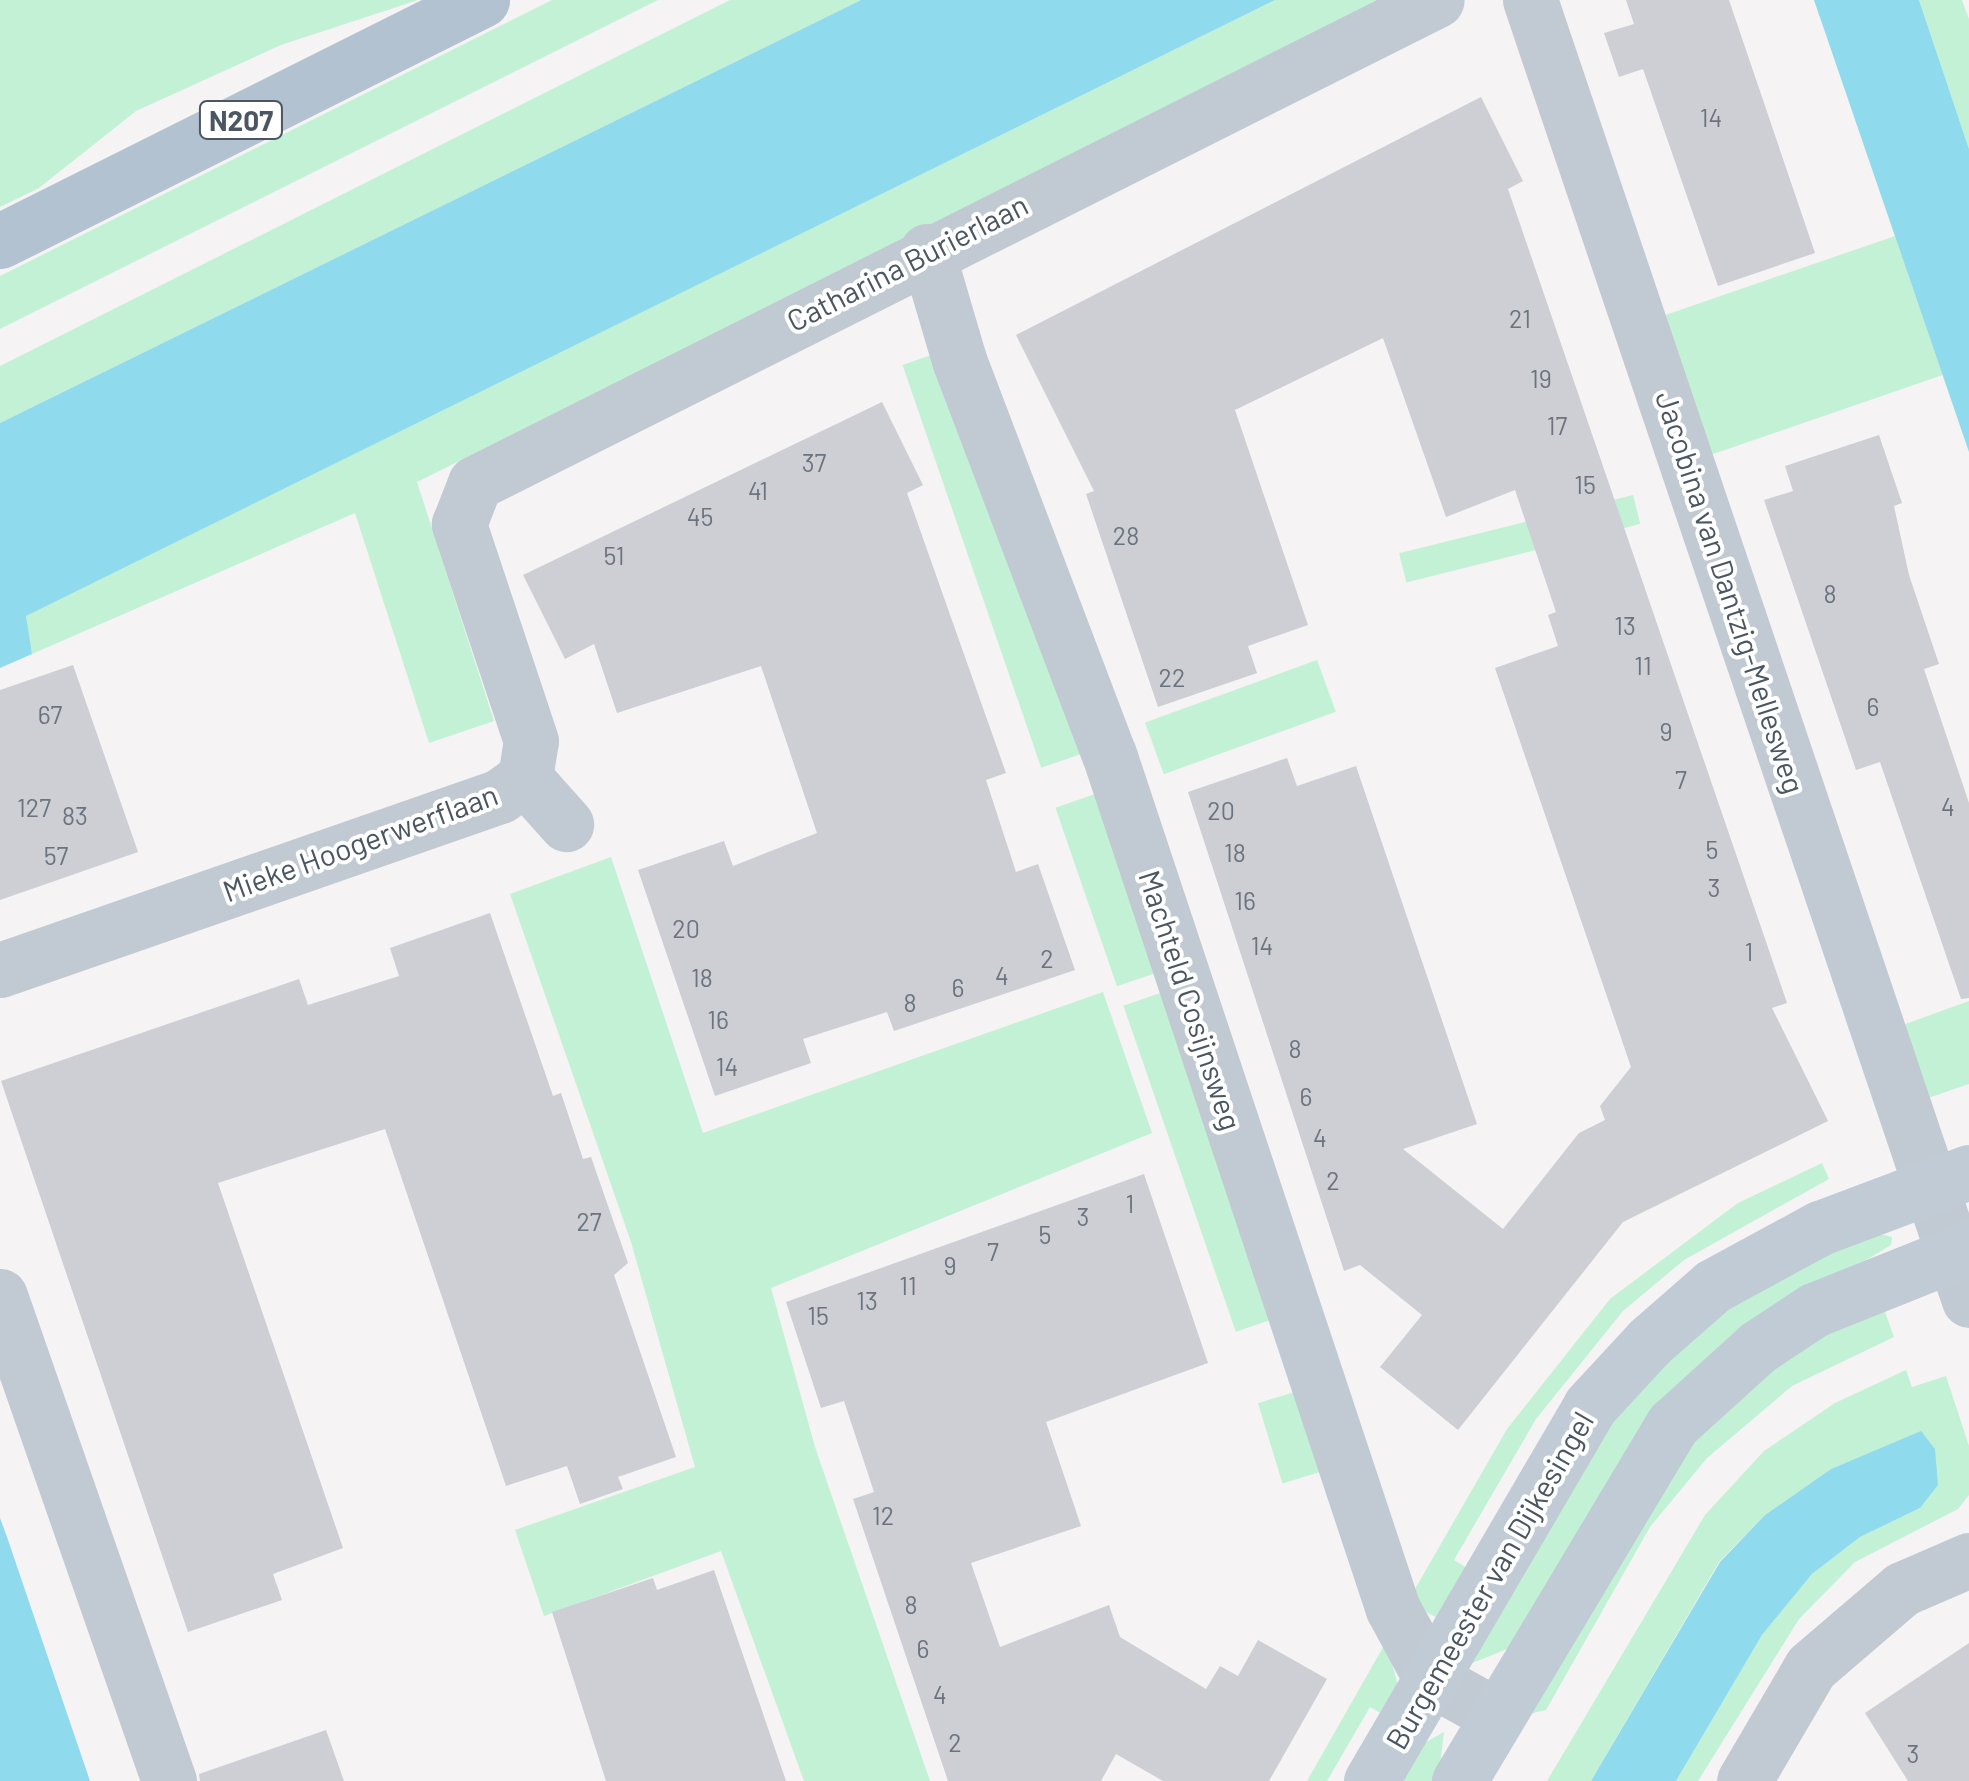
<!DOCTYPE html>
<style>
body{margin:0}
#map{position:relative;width:1969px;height:1781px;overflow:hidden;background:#f5f3f3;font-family:Barlow,sans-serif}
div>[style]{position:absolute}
.green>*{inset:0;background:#c3f1d5;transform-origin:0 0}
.water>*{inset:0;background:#90daee}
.building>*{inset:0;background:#cdcfd5}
.street>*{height:55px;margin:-27.5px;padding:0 27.5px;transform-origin:27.5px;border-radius:27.5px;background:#c1cad2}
.secondary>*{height:55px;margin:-27.5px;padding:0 27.5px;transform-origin:27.5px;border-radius:27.5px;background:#c1cbd6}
.primary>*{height:55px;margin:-27.5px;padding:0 27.5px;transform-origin:27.5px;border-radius:27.5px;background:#b3c2d1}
span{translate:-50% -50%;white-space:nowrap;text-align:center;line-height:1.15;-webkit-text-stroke:8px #fff;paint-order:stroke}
.number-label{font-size:25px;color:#6b747e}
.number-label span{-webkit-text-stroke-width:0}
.shield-label span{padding:2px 8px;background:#fff;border:2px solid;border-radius:8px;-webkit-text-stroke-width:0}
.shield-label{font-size:28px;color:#4a5661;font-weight:700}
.street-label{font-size:30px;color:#4a5661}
</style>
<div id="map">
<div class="green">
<i style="clip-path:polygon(0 0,418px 0,281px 45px,136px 111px,39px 188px,0 207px)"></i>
<i style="clip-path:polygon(552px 0,658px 0,0 329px,0 276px)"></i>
<i style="clip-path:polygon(730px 0,861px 0,0 423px,0 366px)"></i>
<i style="clip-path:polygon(1275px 0,1391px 0,417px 482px,494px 721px,429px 743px,355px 513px,32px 654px,25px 616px)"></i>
<i style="clip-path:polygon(1919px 0,1962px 0,1969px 19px,1969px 149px)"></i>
<i style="left:1895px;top:236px;width:147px;height:252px;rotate:71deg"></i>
<i style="left:946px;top:350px;width:426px;height:46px;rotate:71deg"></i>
<i style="left:1633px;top:495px;width:30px;height:241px;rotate:76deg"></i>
<i style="left:1317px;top:660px;width:55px;height:183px;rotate:70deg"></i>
<i style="left:1098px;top:793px;width:189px;height:45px;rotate:71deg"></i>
<i style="clip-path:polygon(611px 857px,703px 1133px,1103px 992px,1152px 1133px,771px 1288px,815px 1447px,930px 1781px,804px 1781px,721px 1551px,544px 1616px,515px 1530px,695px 1467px,631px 1242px,510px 894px)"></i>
<i style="left:1166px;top:991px;width:345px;height:45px;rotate:71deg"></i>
<i style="clip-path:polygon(1969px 1001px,1969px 1084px,1925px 1099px,1900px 1026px)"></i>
<i style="clip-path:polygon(1822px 1163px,1829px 1179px,1684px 1260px,1623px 1311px,1536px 1419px,1454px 1560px,1475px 1573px,1440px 1619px,1407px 1603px,1507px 1429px,1610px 1299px,1738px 1203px)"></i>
<i style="clip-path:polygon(1872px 1232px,1892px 1237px,1891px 1245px,1823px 1286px,1512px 1647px,1470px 1664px,1596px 1433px,1689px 1327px)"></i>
<i style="clip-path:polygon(1880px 1298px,1894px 1337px,1792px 1386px,1707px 1458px,1650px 1527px,1546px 1710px,1529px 1714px,1707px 1410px)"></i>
<i style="clip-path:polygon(1906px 1370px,1912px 1387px,1946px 1376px,1969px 1446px,1969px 1495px,1958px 1509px,1855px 1562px,1799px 1619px,1698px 1781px,1676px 1781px,1762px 1635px,1812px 1574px,1860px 1537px,1920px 1508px,1921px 1432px,1831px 1469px,1765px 1515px,1719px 1562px,1591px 1781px,1547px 1781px,1705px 1515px,1764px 1451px,1835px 1403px)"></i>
<i style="left:1301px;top:1390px;width:84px;height:45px;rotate:73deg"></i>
<i style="clip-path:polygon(1386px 1642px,1397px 1682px,1391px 1719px,1370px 1707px,1327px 1781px,1307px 1781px)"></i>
<i style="clip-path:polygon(1444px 1732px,1438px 1781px,1393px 1781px,1417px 1747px)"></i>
</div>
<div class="water">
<i style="clip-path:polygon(861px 0,1275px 0,26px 616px,32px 654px,0 668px,0 423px)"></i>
<i style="clip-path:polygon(1814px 0,1919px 0,1969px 149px,1969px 452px)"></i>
<i style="clip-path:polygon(1921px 1431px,1935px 1449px,1938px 1485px,1920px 1508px,1860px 1537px,1812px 1574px,1762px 1635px,1676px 1781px,1591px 1781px,1720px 1562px,1765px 1515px,1831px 1469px)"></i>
<i style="clip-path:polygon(0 1518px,7px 1537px,90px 1781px,0 1781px)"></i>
</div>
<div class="building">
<i style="clip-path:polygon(1626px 0,1729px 0,1815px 253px,1718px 286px,1643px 69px,1619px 77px,1604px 33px,1634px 24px)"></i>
<i style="clip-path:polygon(1481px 97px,1523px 181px,1508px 189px,1787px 1003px,1772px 1008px,1828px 1121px,1623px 1222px,1458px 1430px,1380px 1367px,1422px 1315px,1360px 1265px,1344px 1271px,1188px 792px,1287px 758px,1297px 786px,1356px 766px,1477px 1124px,1403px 1149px,1503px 1229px,1579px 1133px,1605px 1120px,1600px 1106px,1631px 1067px,1495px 668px,1558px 646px,1548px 615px,1556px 612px,1515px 490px,1446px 517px,1383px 338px,1235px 410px,1308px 625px,1248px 646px,1257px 673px,1158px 707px,1086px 494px,1094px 491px,1016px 335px)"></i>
<i style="clip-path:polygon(882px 402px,923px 485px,907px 493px,1006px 773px,986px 780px,1016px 872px,1038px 864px,1075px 970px,894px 1031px,887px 1012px,803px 1039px,811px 1063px,715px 1096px,638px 870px,724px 841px,733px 866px,817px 833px,761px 666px,617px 713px,594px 644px,565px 659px,523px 575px)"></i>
<i style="clip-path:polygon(1879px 435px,1902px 503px,1894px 506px,1909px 575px,1939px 664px,1924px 669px,1969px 803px,1969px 998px,1961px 999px,1880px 762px,1856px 770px,1764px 500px,1793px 491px,1785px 466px)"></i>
<i style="clip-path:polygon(73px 665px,138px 852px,0 900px,0 690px)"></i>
<i style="clip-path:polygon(490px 913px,553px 1096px,561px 1093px,583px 1159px,591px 1157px,628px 1263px,614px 1275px,676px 1457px,618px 1477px,623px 1489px,580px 1504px,567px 1466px,506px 1486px,385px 1129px,218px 1183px,343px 1548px,273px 1574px,282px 1600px,188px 1632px,1px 1081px,299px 979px,308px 1005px,399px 976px,390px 948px)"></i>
<i style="clip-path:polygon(1144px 1174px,1208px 1363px,1046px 1422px,1081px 1526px,971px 1563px,1000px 1647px,1109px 1605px,1120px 1637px,1206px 1689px,1220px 1666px,1238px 1676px,1258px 1640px,1327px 1679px,1269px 1781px,1163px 1781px,1116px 1754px,1101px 1781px,948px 1781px,853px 1499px,874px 1492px,844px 1401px,821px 1408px,786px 1302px)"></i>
<i style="clip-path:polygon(714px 1570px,786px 1781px,606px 1781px,552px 1612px,653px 1578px,657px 1590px)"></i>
<i style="clip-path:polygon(1969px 1643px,1969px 1781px,1908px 1781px,1865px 1713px)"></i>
<i style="clip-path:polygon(326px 1730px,344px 1781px,200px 1781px,199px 1774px)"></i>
</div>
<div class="street">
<i style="left:1530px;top:0;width:1372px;rotate:71.34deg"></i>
<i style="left:927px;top:251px;width:114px;rotate:73.6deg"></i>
<i style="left:959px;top:360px;width:422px;rotate:69.2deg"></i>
<i style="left:1109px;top:754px;width:901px;rotate:71.63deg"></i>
<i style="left:1393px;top:1609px;width:80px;rotate:61.5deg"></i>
<i style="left:1431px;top:1679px;width:74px;rotate:29deg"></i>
<i style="left:525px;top:778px;width:62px;rotate:48.3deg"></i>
<i style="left:0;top:970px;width:529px;rotate:-19.19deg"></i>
<i style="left:500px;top:796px;width:31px;rotate:-36deg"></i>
<i style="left:525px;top:778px;width:37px;rotate:-81deg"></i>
<i style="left:531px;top:741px;width:229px;rotate:-108.4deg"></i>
<i style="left:459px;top:524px;width:44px;rotate:-68.7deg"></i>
<i style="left:475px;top:483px;width:1076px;rotate:-26.66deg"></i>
<i style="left:0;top:1296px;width:514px;rotate:70.79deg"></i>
<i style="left:1744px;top:1781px;width:132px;rotate:-59.6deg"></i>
<i style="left:1811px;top:1667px;width:120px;rotate:-40.6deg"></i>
<i style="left:1902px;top:1589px;width:73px;rotate:-23.4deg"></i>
</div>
<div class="secondary">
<i style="left:1371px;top:1781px;width:434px;rotate:-59.7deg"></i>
<i style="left:1590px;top:1406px;width:87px;rotate:-47.3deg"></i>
<i style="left:1649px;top:1342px;width:85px;rotate:-41.2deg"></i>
<i style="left:1713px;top:1286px;width:122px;rotate:-28.5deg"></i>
<i style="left:1820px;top:1228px;width:159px;rotate:-20.6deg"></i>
<i style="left:1459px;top:1781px;width:416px;rotate:-59.1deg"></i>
<i style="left:1673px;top:1424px;width:115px;rotate:-42.2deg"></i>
<i style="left:1758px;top:1347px;width:67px;rotate:-33.5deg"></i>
<i style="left:1814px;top:1310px;width:167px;rotate:-21.8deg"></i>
</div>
<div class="primary">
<i style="left:0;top:241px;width:539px;rotate:-26.57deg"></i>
</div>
<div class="number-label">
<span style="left:1711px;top:117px">14</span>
<span style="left:1520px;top:318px">21</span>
<span style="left:1541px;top:378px">19</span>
<span style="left:1557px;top:425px">17</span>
<span style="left:814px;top:462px">37</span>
<span style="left:1585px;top:484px">15</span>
<span style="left:758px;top:490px">41</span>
<span style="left:700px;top:516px">45</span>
<span style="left:1126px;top:535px">28</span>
<span style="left:614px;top:555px">51</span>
<span style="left:1830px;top:593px">8</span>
<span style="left:1625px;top:625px">13</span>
<span style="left:1643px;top:665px">11</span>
<span style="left:1172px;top:677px">22</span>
<span style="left:1873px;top:706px">6</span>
<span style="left:50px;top:714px">67</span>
<span style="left:1666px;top:731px">9</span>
<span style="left:1681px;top:779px">7</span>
<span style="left:1948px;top:806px">4</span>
<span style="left:34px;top:807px">127</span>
<span style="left:1221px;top:810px">20</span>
<span style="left:75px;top:815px">83</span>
<span style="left:1712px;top:849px">5</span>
<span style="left:1235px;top:852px">18</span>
<span style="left:56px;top:855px">57</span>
<span style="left:1714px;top:887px">3</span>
<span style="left:1245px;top:900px">16</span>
<span style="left:686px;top:928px">20</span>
<span style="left:1262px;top:945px">14</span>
<span style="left:1749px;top:951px">1</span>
<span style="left:1047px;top:958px">2</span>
<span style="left:1002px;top:975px">4</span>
<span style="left:702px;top:977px">18</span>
<span style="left:958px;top:987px">6</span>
<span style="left:910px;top:1002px">8</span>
<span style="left:718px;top:1019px">16</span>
<span style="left:1295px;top:1048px">8</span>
<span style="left:727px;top:1066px">14</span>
<span style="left:1306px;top:1096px">6</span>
<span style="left:1320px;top:1137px">4</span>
<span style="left:1333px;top:1180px">2</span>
<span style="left:1130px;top:1203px">1</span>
<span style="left:1083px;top:1216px">3</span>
<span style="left:589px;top:1221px">27</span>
<span style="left:1045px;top:1234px">5</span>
<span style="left:993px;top:1251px">7</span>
<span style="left:950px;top:1265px">9</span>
<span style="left:908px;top:1285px">11</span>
<span style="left:867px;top:1300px">13</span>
<span style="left:818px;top:1315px">15</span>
<span style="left:883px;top:1515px">12</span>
<span style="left:911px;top:1604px">8</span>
<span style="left:923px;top:1648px">6</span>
<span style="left:940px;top:1694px">4</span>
<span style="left:955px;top:1742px">2</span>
<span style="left:1913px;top:1753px">3</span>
</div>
<div class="shield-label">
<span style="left:241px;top:120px">N207</span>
</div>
<div class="street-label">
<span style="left:907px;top:262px;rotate:-27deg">Catharina Burierlaan</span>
<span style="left:1731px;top:592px;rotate:72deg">Jacobina van Dantzig-Mellesweg</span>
<span style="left:360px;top:842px;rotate:-20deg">Mieke Hoogerwerflaan</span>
<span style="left:1191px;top:1000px;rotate:72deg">Machteld Cosijnsweg</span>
<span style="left:1489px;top:1580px;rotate:-60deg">Burgemeester van Dijkesingel</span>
</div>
</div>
